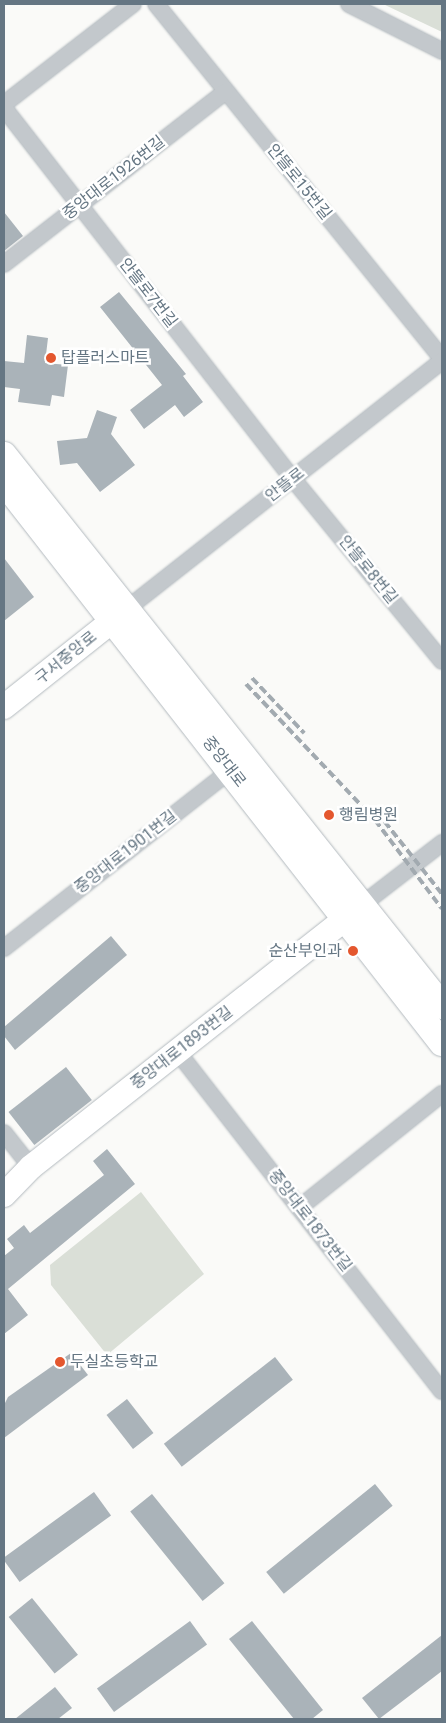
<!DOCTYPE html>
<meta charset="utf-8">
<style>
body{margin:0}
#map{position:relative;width:446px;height:1723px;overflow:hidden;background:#fafaf8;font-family:Roboto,"Noto Sans KR",sans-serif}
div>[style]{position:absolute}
.green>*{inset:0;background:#dadfd7}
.building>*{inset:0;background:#aab3b9;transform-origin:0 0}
.roads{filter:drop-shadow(0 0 1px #b3babf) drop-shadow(0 0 1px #b3babf)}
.street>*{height:16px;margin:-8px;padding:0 8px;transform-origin:8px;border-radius:8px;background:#c3c8cc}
.secondary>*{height:24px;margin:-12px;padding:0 12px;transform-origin:12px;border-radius:12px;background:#fff}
.primary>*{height:26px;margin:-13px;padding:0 13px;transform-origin:13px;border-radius:13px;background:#fff}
.rail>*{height:4px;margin-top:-2px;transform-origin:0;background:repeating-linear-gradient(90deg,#a2aab0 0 8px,transparent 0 12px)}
.dots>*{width:14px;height:14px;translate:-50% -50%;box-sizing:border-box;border:2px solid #fff;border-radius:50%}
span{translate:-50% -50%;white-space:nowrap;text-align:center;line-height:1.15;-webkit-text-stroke:5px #fff;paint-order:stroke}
.street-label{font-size:16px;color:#657683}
.poi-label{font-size:16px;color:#657683}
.left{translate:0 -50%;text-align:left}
.right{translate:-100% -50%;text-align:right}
.frame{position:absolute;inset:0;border:5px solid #657683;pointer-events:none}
</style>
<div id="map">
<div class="green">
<i style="clip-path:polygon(383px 4px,442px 4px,442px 32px)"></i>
<i style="clip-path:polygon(141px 1192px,204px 1274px,107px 1355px,51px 1285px,50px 1265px)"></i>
</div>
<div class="building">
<i style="clip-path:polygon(4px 212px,23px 236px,4px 251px)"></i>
<i style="clip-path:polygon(119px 292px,186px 374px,183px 376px,203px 402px,184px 417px,175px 405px,144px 429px,130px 410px,162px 385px,100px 307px)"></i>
<i style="clip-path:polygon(27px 335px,48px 338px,45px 363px,68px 365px,64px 397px,52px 395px,50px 406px,18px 402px,20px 389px,4px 387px,4px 361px,24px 363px)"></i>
<i style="clip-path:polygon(97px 410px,117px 417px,111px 434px,135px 465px,100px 492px,77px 463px,60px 465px,57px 441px,87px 438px)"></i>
<i style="clip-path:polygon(4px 558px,34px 597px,4px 621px)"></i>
<i style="clip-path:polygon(111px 936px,127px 955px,15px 1050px,4px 1036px,4px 1027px)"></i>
<i style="left:66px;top:1067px;width:42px;height:73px;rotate:52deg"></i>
<i style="clip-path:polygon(107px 1149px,135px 1184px,8px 1289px,28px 1315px,4px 1334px,4px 1256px,14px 1248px,7px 1239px,24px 1225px,30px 1233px,104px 1175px,93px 1161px)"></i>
<i style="clip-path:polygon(71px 1353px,88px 1375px,4px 1438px,4px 1405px,8px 1397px)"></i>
<i style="left:275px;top:1357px;width:29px;height:141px;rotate:52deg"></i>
<i style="left:127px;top:1399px;width:43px;height:26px;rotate:52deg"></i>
<i style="left:375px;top:1484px;width:28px;height:140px;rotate:51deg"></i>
<i style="left:94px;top:1492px;width:29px;height:113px;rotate:54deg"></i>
<i style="left:152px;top:1494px;width:115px;height:28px;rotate:51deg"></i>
<i style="left:32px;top:1598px;width:73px;height:30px;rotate:51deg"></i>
<i style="left:190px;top:1621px;width:29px;height:115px;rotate:54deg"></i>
<i style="clip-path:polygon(252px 1621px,323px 1710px,312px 1719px,294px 1719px,229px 1639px)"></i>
<i style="clip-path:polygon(442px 1635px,442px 1671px,379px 1719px,362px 1698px)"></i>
<i style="clip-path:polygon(55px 1687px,72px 1708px,58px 1719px,15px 1719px)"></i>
</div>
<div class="roads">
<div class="street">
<i style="left:156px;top:4px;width:456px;rotate:51.1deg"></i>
<i style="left:349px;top:4px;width:104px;rotate:26.8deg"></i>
<i style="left:4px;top:104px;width:163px;rotate:-37.8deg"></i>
<i style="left:4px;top:108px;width:470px;rotate:52.1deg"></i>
<i style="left:293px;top:479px;width:235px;rotate:50.7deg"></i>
<i style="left:4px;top:264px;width:280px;rotate:-37.9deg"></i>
<i style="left:128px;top:608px;width:400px;rotate:-38.2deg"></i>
<i style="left:363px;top:904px;width:100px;rotate:-37.7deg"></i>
<i style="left:4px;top:948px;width:295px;rotate:-38.1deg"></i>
<i style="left:177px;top:1051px;width:431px;rotate:52.1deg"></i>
<i style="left:4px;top:1133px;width:43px;rotate:51.5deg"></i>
<i style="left:299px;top:1208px;width:183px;rotate:-38.6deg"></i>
</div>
<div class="secondary">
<i style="left:4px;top:707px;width:157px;rotate:-38.5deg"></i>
<i style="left:4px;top:1195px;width:39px;rotate:-46deg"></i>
<i style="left:31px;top:1167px;width:419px;rotate:-38.3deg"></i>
</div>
<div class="primary">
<i style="left:4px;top:455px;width:704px;rotate:51.52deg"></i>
<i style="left:4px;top:482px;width:712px;rotate:52.02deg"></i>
</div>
</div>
<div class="rail">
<i style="left:252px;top:678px;width:76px;rotate:46.6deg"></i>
<i style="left:246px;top:684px;width:187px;rotate:46.5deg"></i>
<i style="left:375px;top:820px;width:111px;rotate:53deg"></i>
<i style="left:377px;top:812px;width:105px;rotate:51.6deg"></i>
</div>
<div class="dots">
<i style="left:51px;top:358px;background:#e4572e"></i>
<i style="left:329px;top:815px;background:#e4572e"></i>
<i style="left:353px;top:951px;background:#e4572e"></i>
<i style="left:60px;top:1362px;background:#e4572e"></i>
</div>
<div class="street-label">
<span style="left:114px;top:178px;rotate:-38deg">중앙대로1926번길</span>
<span style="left:299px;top:182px;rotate:51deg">안뜰로15번길</span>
<span style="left:148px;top:293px;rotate:52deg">안뜰로7번길</span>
<span style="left:285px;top:485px;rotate:-38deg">안뜰로</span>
<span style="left:368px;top:570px;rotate:51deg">안뜰로8번길</span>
<span style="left:66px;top:658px;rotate:-39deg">구서중앙로</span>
<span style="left:224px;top:762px;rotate:52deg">중앙대로</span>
<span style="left:126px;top:852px;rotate:-38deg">중앙대로1901번길</span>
<span style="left:182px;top:1048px;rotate:-38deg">중앙대로1893번길</span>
<span style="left:310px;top:1221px;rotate:52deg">중앙대로1873번길</span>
</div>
<div class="poi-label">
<span class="left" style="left:61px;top:358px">탑플러스마트</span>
<span class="left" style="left:339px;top:815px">행림병원</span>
<span class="right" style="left:342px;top:951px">순산부인과</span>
<span class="left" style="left:70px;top:1362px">두실초등학교</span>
</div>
<div class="frame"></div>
</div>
